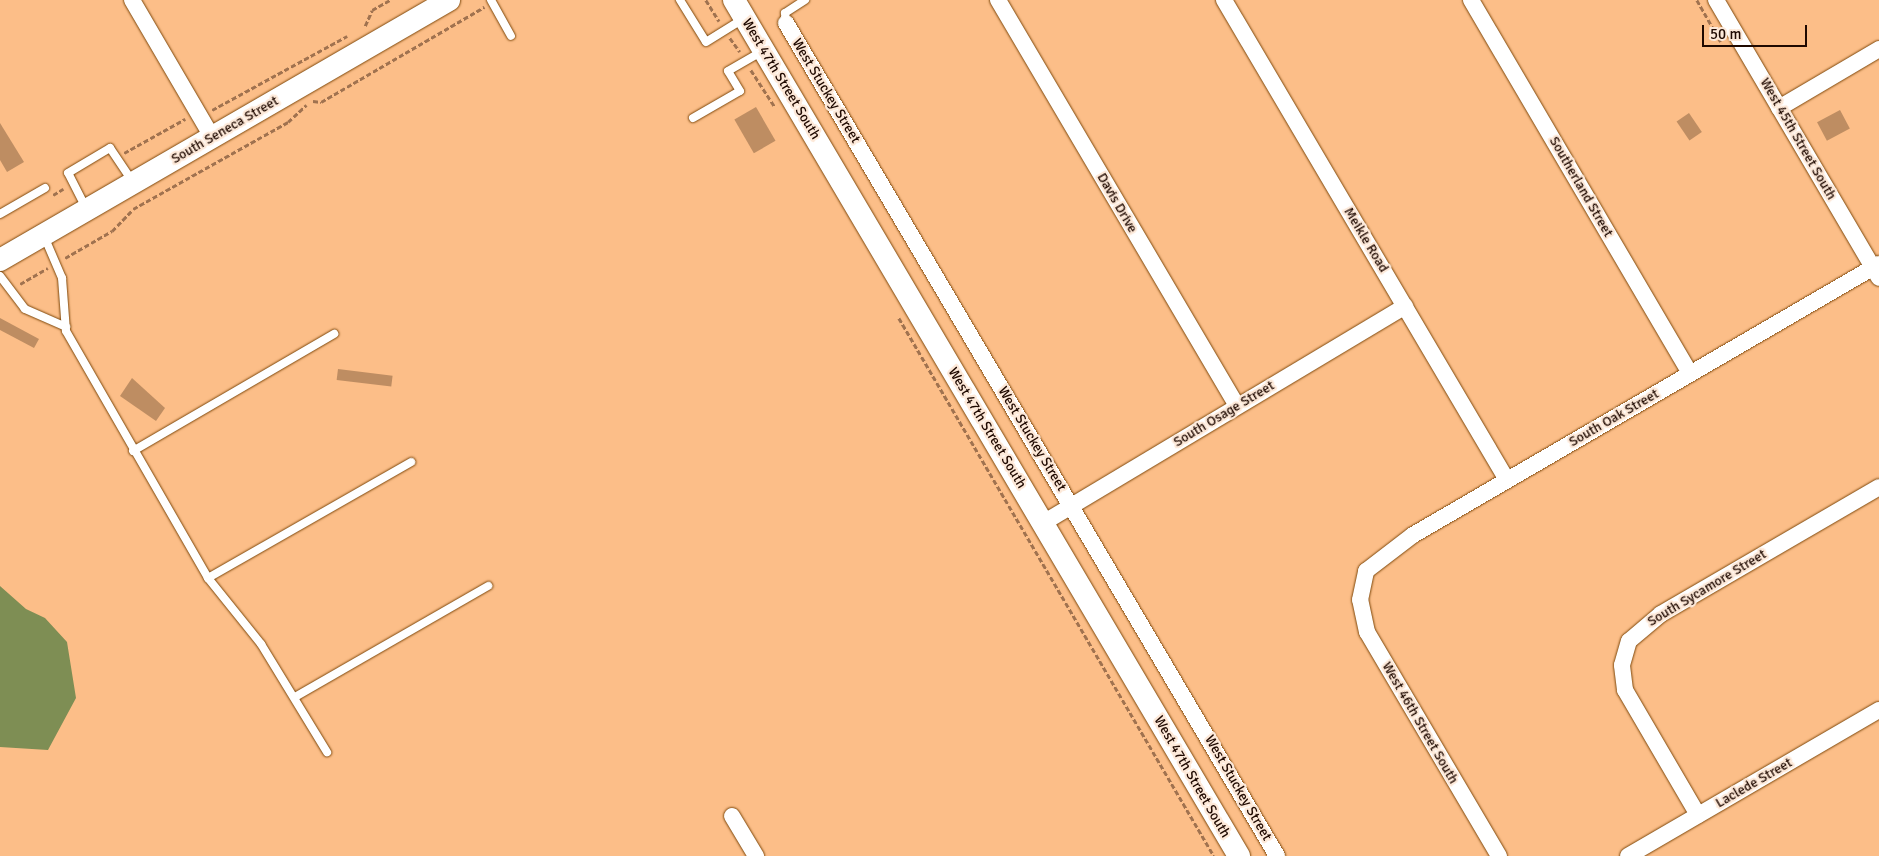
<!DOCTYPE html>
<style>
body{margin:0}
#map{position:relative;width:1879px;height:856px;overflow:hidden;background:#fcbe88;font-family:Signika,sans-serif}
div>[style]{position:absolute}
.water>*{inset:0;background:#7e8e54}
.building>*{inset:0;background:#be8d62;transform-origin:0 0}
.path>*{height:2.5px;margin-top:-1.25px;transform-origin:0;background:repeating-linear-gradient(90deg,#a0724f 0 5px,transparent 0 7.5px)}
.roads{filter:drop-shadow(0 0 1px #7e480b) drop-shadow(0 0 1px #7e480b)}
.lane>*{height:8px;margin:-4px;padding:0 4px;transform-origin:4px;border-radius:4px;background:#fff}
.street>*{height:16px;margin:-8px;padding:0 8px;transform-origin:8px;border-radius:8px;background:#fff}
.secondary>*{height:22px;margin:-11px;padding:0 11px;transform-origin:11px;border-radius:11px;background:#fff}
span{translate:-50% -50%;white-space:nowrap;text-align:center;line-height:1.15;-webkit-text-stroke:4.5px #fde9d9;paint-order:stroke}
.street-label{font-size:14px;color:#1f0900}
.scale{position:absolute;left:1702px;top:25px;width:105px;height:22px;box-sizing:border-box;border:2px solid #1f0900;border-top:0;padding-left:6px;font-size:15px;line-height:18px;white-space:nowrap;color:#1f0900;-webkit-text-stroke:4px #fde9d9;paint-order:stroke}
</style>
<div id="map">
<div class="water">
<i style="clip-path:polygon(0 586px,26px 609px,45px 618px,67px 642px,76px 698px,48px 750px,0 747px)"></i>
</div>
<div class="building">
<i style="left:756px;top:107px;width:39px;height:25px;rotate:60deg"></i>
<i style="left:1840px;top:110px;width:21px;height:26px;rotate:62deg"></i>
<i style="left:1689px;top:113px;width:23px;height:15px;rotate:56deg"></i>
<i style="clip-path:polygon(0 123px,24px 162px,7px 172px,0 160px)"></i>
<i style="clip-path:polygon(0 318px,39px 339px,34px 348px,0 330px)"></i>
<i style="left:338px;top:369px;width:55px;height:11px;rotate:7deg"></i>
<i style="clip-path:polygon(132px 378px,165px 408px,156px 421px,120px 396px)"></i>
</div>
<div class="path">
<i style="left:706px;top:0;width:25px;rotate:58deg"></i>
<i style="left:1697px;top:0;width:48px;rotate:60.3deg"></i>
<i style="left:365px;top:26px;width:17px;rotate:-66deg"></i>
<i style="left:372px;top:10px;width:21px;rotate:-29deg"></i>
<i style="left:730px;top:38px;width:17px;rotate:54deg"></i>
<i style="left:751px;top:70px;width:44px;rotate:57deg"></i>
<i style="left:313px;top:101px;width:8px;rotate:7deg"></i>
<i style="left:321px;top:102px;width:189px;rotate:-30.2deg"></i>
<i style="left:212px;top:110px;width:154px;rotate:-28.7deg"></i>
<i style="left:124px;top:153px;width:70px;rotate:-29.1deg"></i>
<i style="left:53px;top:195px;width:12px;rotate:-31deg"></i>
<i style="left:65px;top:258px;width:54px;rotate:-29.9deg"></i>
<i style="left:112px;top:231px;width:30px;rotate:-46deg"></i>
<i style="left:133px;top:209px;width:178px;rotate:-29.3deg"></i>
<i style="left:288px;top:122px;width:25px;rotate:-43deg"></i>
<i style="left:20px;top:284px;width:32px;rotate:-30deg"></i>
<i style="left:899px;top:318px;width:623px;rotate:59.65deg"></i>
</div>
<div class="roads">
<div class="lane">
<i style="left:491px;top:0;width:41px;rotate:60.9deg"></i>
<i style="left:680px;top:0;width:49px;rotate:58.2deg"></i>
<i style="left:706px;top:42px;width:44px;rotate:-31.9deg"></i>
<i style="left:786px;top:23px;width:10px;rotate:-96deg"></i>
<i style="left:785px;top:13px;width:24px;rotate:-33deg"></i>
<i style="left:693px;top:118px;width:54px;rotate:-29.9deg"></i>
<i style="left:740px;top:91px;width:23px;rotate:-121deg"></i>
<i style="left:728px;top:71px;width:39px;rotate:-30deg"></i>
<i style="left:86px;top:208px;width:39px;rotate:-117deg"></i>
<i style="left:68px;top:173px;width:49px;rotate:-30.8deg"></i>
<i style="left:110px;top:148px;width:40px;rotate:56deg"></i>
<i style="left:0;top:214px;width:52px;rotate:-30deg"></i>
<i style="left:44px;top:236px;width:46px;rotate:66.8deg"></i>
<i style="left:62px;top:278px;width:53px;rotate:85.7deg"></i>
<i style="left:66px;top:331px;width:285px;rotate:60.1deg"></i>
<i style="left:208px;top:578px;width:85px;rotate:51.2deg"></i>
<i style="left:261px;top:644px;width:127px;rotate:58.6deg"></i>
<i style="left:0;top:276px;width:41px;rotate:52.9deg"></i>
<i style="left:25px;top:309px;width:45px;rotate:23.7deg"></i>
<i style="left:133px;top:451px;width:233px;rotate:-30.2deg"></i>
<i style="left:208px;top:578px;width:234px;rotate:-29.7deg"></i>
<i style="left:295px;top:697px;width:223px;rotate:-29.9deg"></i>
</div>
<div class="street">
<i style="left:132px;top:0;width:159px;rotate:59.7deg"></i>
<i style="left:998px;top:0;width:471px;rotate:59.5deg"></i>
<i style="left:1224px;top:0;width:557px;rotate:59.48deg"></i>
<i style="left:1471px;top:0;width:433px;rotate:59.6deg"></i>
<i style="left:1716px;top:0;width:322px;rotate:59.6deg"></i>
<i style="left:786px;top:23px;width:967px;rotate:59.48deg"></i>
<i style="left:1779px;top:108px;width:116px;rotate:-30.5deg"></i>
<i style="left:1043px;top:523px;width:422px;rotate:-30.9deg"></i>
<i style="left:1698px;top:815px;width:145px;rotate:-120.3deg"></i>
<i style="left:1625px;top:690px;width:25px;rotate:-97deg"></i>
<i style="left:1622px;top:665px;width:25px;rotate:-74deg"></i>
<i style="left:1629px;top:641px;width:42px;rotate:-40.2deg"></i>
<i style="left:1661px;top:614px;width:252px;rotate:-30.2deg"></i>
<i style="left:732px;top:816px;width:47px;rotate:59deg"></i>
<i style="left:1499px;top:856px;width:260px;rotate:-120.5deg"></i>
<i style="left:1367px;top:632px;width:33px;rotate:-102deg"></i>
<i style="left:1360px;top:600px;width:30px;rotate:-78deg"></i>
<i style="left:1366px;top:571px;width:59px;rotate:-37.5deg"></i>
<i style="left:1413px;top:535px;width:539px;rotate:-30.18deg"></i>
<i style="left:1628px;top:856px;width:290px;rotate:-30.2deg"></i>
</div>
<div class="secondary">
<i style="left:734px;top:0;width:994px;rotate:59.46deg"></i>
<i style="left:0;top:260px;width:519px;rotate:-30.07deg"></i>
</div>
</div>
<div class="street-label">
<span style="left:781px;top:79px;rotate:59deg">West 47th Street South</span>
<span style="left:826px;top:91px;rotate:59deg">West Stuckey Street</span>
<span style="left:225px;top:130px;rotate:-30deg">South Seneca Street</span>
<span style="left:1798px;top:139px;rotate:60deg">West 45th Street South</span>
<span style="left:1581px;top:187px;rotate:60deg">Southerland Street</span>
<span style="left:1117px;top:203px;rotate:60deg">Davis Drive</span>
<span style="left:1366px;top:240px;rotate:59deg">Meikle Road</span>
<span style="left:1224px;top:414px;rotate:-31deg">South Osage Street</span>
<span style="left:1614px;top:418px;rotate:-30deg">South Oak Street</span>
<span style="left:987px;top:428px;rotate:59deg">West 47th Street South</span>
<span style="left:1032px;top:439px;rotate:59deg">West Stuckey Street</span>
<span style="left:1707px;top:588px;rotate:-31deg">South Sycamore Street</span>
<span style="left:1420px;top:723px;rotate:60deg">West 46th Street South</span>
<span style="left:1192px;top:777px;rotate:60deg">West 47th Street South</span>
<span style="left:1754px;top:783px;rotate:-30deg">Laclede Street</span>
<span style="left:1238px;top:788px;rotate:60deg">West Stuckey Street</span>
</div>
<div class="scale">50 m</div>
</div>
